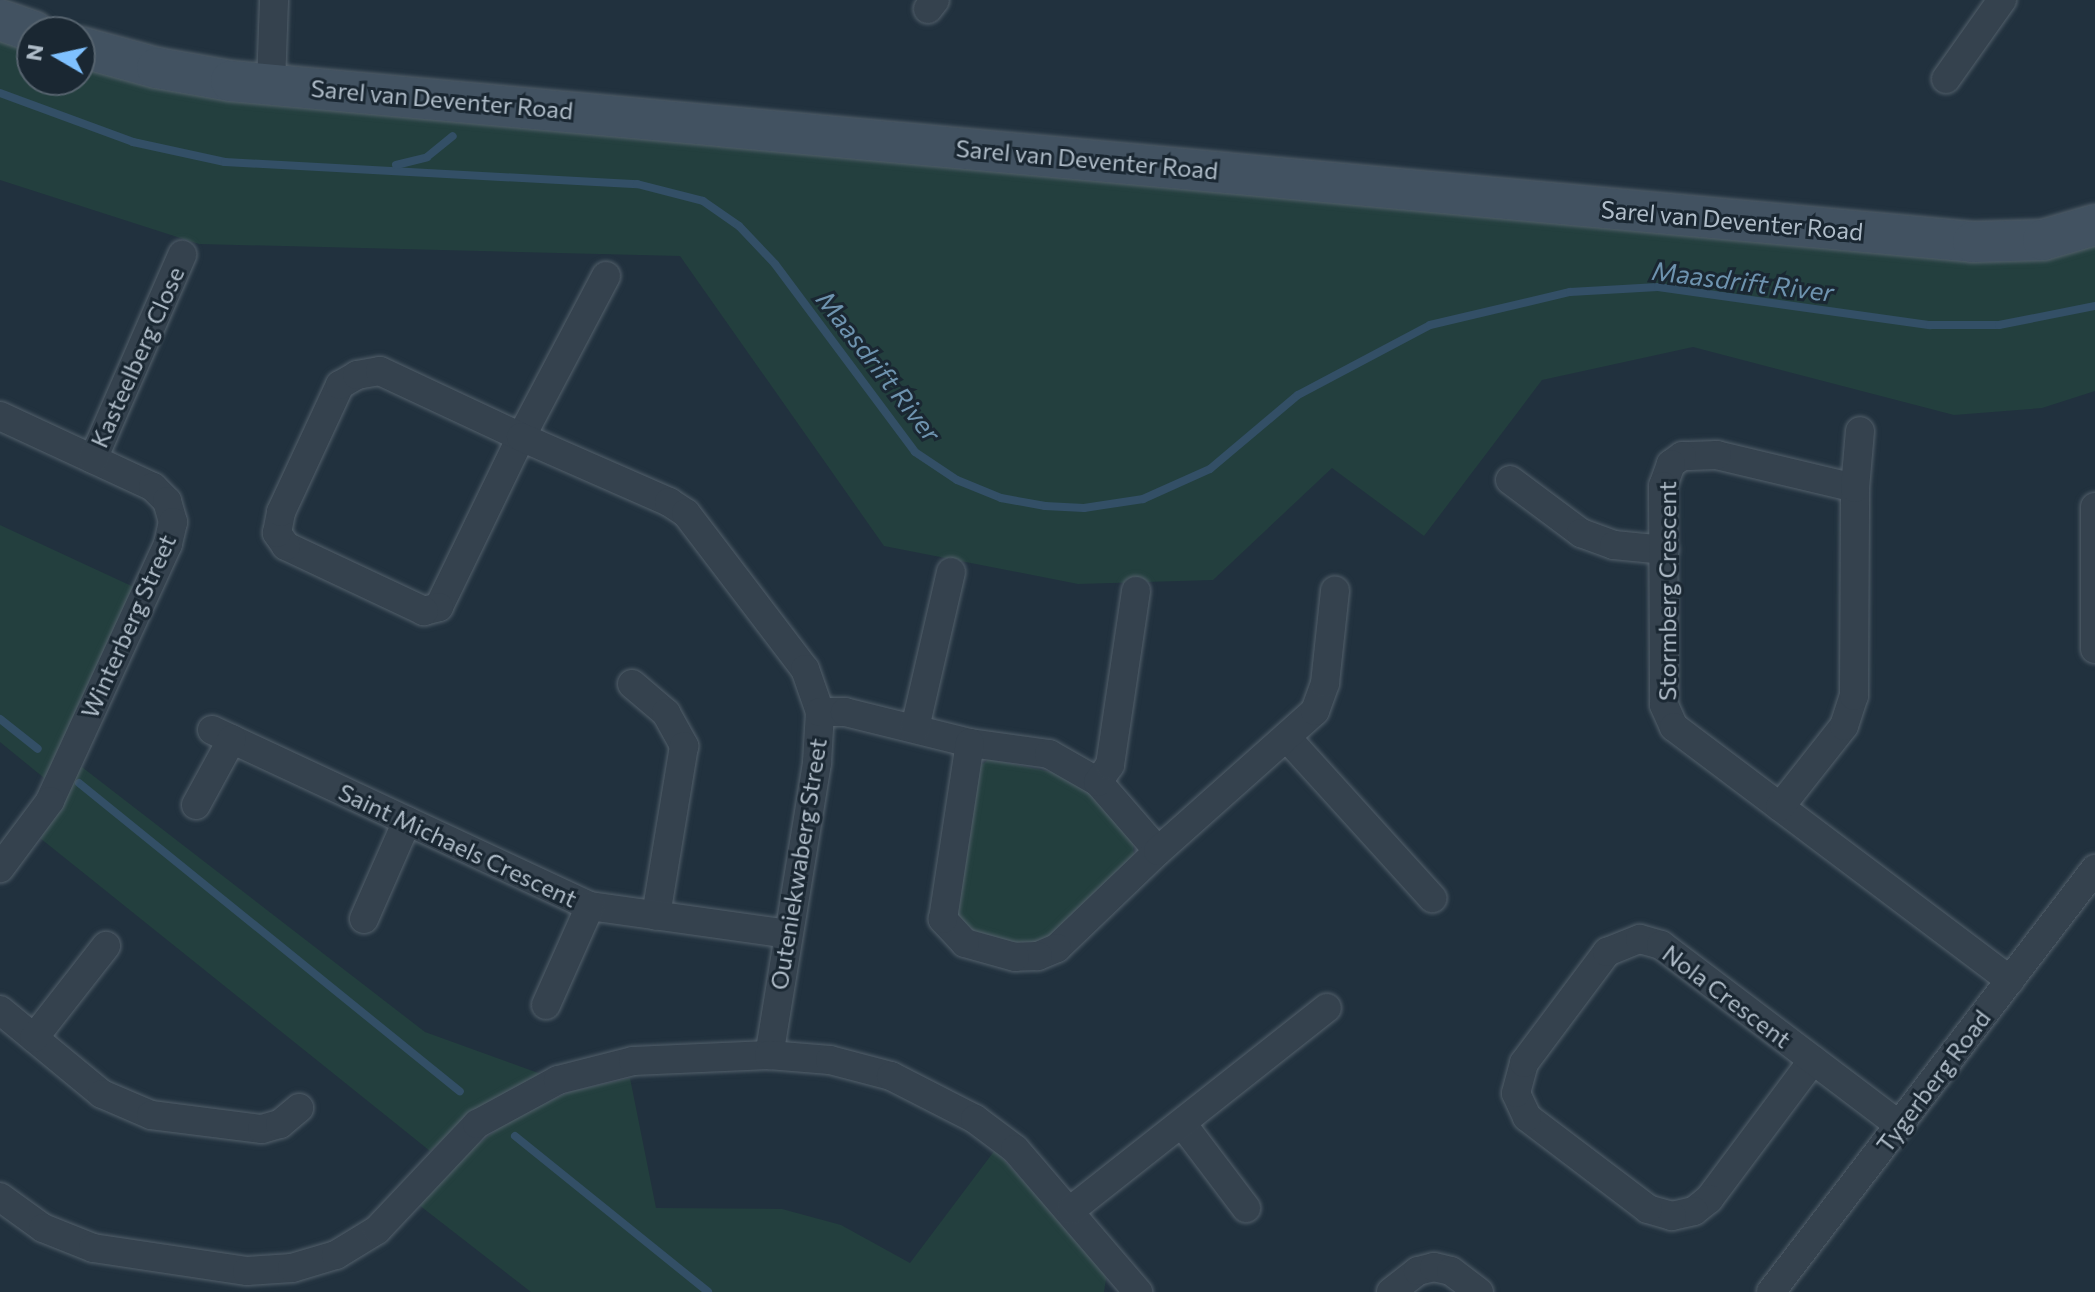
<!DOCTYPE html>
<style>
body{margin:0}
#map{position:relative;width:2095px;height:1292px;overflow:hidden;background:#21313e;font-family:Commissioner,sans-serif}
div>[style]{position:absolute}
.green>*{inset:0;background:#233f3e}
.stream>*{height:8px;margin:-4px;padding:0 4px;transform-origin:4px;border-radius:4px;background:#334f66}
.roads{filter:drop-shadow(0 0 2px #53606b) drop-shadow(0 0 2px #53606b)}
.street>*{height:28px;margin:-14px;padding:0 14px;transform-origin:14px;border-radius:14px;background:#35424e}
.secondary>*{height:40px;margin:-20px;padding:0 20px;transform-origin:20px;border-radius:20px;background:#425261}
span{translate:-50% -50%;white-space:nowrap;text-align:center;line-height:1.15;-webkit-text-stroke:6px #1a2732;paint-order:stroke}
.street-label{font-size:24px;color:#b0bdc9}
.water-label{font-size:26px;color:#6e93af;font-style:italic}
.north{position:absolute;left:16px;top:16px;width:80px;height:80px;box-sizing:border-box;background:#1a2732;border:2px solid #56636e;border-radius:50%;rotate:279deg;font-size:22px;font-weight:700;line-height:32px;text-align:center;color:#b0bdc9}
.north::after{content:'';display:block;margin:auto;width:28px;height:36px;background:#7fc1ff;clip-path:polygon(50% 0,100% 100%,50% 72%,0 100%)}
</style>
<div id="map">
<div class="green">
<i style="clip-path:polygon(0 34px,32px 46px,32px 80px,80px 80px,80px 63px,2095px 242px,2095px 391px,2042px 408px,1954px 415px,1693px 347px,1542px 380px,1424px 536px,1332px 468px,1213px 580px,1078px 584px,884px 546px,680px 256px,199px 244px,0 180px)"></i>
<i style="clip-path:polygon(0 525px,138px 589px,49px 782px,0 742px)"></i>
<i style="clip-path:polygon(989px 759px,1075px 777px,1133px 840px,1134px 860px,1049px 944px,1032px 948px,974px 933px,957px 917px,978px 768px)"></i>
<i style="clip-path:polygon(78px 764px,425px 1032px,541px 1074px,479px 1109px,430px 1151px,40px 838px)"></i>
<i style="clip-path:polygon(630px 1078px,656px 1208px,782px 1209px,841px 1225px,910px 1263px,995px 1150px,1107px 1273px,1104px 1292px,531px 1292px,419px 1205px,461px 1157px,511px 1119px,569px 1092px)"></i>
</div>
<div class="stream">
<i style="left:0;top:93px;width:142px;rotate:20.2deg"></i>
<i style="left:133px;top:142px;width:94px;rotate:12.3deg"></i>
<i style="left:225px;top:162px;width:413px;rotate:3.1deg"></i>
<i style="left:637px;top:184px;width:68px;rotate:14.4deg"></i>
<i style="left:703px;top:201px;width:44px;rotate:34.8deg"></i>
<i style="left:739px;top:226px;width:52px;rotate:46.5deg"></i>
<i style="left:775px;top:264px;width:234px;rotate:53.3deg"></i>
<i style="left:915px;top:452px;width:50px;rotate:33.7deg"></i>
<i style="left:957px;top:480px;width:48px;rotate:22.2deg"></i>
<i style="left:1001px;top:498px;width:45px;rotate:10.3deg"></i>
<i style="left:1045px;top:506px;width:39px;rotate:3deg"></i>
<i style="left:1084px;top:508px;width:60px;rotate:-8.7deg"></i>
<i style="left:1143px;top:499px;width:73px;rotate:-24.1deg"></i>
<i style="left:1210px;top:469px;width:115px;rotate:-40.1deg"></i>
<i style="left:1298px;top:395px;width:149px;rotate:-27.9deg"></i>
<i style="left:1430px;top:325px;width:144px;rotate:-13.3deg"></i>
<i style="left:1570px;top:292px;width:88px;rotate:-3.3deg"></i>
<i style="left:1658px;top:287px;width:275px;rotate:8deg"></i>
<i style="left:1930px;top:325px;width:69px"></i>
<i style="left:1999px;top:325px;width:98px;rotate:-11.2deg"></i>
<i style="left:396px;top:165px;width:32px;rotate:-14deg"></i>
<i style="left:427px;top:157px;width:33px;rotate:-39deg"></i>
<i style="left:0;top:719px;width:48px;rotate:38.3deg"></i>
<i style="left:79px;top:783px;width:490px;rotate:39deg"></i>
<i style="left:515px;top:1136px;width:248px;rotate:38.9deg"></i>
</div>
<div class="roads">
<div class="street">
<i style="left:928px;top:9px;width:11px;rotate:-52deg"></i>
<i style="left:1946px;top:79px;width:97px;rotate:-54.7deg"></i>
<i style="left:271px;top:83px;width:83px;rotate:-87.9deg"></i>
<i style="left:606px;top:276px;width:182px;rotate:117.8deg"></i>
<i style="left:521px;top:437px;width:189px;rotate:115.8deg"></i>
<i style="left:439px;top:607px;width:16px;rotate:165deg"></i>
<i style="left:424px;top:611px;width:153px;rotate:-154.8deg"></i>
<i style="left:286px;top:546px;width:16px;rotate:-125deg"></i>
<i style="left:277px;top:533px;width:21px;rotate:-79deg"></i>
<i style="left:281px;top:512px;width:140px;rotate:-65.1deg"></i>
<i style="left:340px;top:385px;width:20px;rotate:-30deg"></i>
<i style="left:357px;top:375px;width:23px;rotate:-10deg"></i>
<i style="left:380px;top:371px;width:156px;rotate:25.1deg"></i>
<i style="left:521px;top:437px;width:162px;rotate:23.7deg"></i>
<i style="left:669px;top:502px;width:20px;rotate:33deg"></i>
<i style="left:686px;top:513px;width:196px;rotate:52.7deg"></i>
<i style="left:805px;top:669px;width:46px;rotate:70.8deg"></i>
<i style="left:820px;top:712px;width:51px;rotate:93.4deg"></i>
<i style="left:817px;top:763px;width:296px;rotate:99.3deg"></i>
<i style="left:0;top:416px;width:169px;rotate:24.9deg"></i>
<i style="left:153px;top:487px;width:20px;rotate:45deg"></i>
<i style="left:167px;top:501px;width:22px;rotate:74deg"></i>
<i style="left:173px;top:522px;width:23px;rotate:103deg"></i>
<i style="left:168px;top:544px;width:283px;rotate:114.7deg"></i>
<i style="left:50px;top:801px;width:84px;rotate:126.7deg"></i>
<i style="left:93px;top:459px;width:223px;rotate:-66.4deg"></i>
<i style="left:1510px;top:480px;width:89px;rotate:36.7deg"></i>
<i style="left:1581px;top:533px;width:35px;rotate:20deg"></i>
<i style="left:1614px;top:545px;width:51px;rotate:5.6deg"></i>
<i style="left:1855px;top:488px;width:142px;rotate:-166.6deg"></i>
<i style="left:1717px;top:455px;width:35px;rotate:178deg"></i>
<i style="left:1682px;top:456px;width:14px;rotate:144deg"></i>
<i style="left:1671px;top:464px;width:23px;rotate:110deg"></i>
<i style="left:1663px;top:486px;width:219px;rotate:89.7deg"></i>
<i style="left:1664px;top:705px;width:24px;rotate:66deg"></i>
<i style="left:1674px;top:727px;width:421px;rotate:37deg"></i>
<i style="left:2095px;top:507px;width:142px;rotate:90deg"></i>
<i style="left:632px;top:684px;width:45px;rotate:40.5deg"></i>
<i style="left:666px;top:713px;width:38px;rotate:61deg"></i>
<i style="left:684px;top:746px;width:172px;rotate:99.4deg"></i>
<i style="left:820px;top:712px;width:25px"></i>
<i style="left:845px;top:712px;width:129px;rotate:13.9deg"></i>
<i style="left:970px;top:743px;width:80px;rotate:7.9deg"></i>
<i style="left:1049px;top:754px;width:56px;rotate:29.7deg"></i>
<i style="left:1098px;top:782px;width:91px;rotate:49deg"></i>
<i style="left:1158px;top:851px;width:140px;rotate:136.2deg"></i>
<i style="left:1057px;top:948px;width:21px;rotate:157deg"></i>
<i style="left:1038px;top:956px;width:23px;rotate:178deg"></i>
<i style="left:1015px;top:957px;width:52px;rotate:-164.4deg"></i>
<i style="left:965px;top:943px;width:33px;rotate:-133deg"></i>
<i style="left:943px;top:919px;width:178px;rotate:-81.3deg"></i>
<i style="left:915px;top:728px;width:160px;rotate:-77deg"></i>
<i style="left:212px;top:730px;width:417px;rotate:25deg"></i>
<i style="left:590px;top:906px;width:200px;rotate:8deg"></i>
<i style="left:1288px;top:739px;width:215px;rotate:47.8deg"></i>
<i style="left:1098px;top:782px;width:21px;rotate:-55deg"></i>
<i style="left:1110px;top:765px;width:176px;rotate:-81.5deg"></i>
<i style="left:196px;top:805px;width:75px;rotate:-61.4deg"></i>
<i style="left:1780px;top:807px;width:103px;rotate:-51.7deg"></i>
<i style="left:1844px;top:726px;width:32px;rotate:-72deg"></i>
<i style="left:1854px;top:696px;width:208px;rotate:-89.7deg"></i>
<i style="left:1855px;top:488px;width:57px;rotate:-85deg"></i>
<i style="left:1158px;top:851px;width:210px;rotate:-41.7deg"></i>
<i style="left:1315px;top:711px;width:30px;rotate:-70deg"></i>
<i style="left:1325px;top:683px;width:93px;rotate:-83.8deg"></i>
<i style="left:364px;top:919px;width:107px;rotate:-66.3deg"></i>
<i style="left:546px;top:1005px;width:108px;rotate:-66deg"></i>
<i style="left:0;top:1010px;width:132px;rotate:39.5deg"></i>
<i style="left:102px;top:1094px;width:53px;rotate:23.2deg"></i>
<i style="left:151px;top:1115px;width:112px;rotate:7.2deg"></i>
<i style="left:262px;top:1129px;width:19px;rotate:-16deg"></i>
<i style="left:280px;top:1124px;width:25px;rotate:-40deg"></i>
<i style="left:34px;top:1038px;width:117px;rotate:-52deg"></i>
<i style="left:1813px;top:1060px;width:174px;rotate:126.8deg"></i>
<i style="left:1709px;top:1199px;width:19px;rotate:141deg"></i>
<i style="left:1694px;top:1211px;width:23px;rotate:167deg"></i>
<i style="left:1672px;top:1216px;width:25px;rotate:-164deg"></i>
<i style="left:1648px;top:1209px;width:152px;rotate:-142.8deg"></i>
<i style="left:1527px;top:1117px;width:26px;rotate:-115deg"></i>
<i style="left:1516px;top:1093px;width:31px;rotate:-75deg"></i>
<i style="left:1524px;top:1063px;width:139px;rotate:-53.2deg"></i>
<i style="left:1607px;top:952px;width:35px;rotate:-22deg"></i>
<i style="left:1640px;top:939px;width:22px;rotate:16deg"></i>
<i style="left:1661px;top:945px;width:298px;rotate:37.1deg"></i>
<i style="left:1184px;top:1126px;width:103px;rotate:52.9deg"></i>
<i style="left:0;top:1197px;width:53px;rotate:35.8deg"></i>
<i style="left:43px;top:1228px;width:54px;rotate:21.8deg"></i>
<i style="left:93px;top:1248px;width:156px;rotate:8.5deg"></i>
<i style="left:247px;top:1271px;width:45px;rotate:-3.8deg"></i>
<i style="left:292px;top:1268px;width:46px;rotate:-16.5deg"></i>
<i style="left:336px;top:1255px;width:48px;rotate:-31.4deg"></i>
<i style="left:377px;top:1230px;width:146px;rotate:-46.7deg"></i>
<i style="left:477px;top:1124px;width:92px;rotate:-28.5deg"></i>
<i style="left:558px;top:1080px;width:77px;rotate:-14.2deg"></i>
<i style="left:633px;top:1061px;width:136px;rotate:-2.5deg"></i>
<i style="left:769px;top:1055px;width:61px;rotate:4.7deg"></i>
<i style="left:830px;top:1060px;width:63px;rotate:14.7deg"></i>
<i style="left:891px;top:1076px;width:94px;rotate:27.1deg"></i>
<i style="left:975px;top:1119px;width:50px;rotate:36.9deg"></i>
<i style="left:1015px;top:1149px;width:189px;rotate:49.3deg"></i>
<i style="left:1071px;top:1210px;width:326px;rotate:-38.3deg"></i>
<i style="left:1391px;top:1292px;width:34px;rotate:-38deg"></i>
<i style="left:1418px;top:1271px;width:16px;rotate:-14deg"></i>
<i style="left:1434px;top:1267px;width:17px;rotate:13deg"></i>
<i style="left:1451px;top:1271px;width:35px;rotate:37deg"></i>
<i style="left:1771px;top:1292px;width:533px;rotate:-52.55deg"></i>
</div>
<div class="secondary">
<i style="left:0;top:20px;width:36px;rotate:19deg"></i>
<i style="left:80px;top:47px;width:80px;rotate:15.3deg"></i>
<i style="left:157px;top:68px;width:75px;rotate:10deg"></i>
<i style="left:231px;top:81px;width:1749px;rotate:5.28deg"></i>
<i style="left:1973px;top:242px;width:70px;rotate:-1.6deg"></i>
<i style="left:2043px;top:240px;width:54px;rotate:-16.1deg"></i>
</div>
</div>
<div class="street-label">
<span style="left:442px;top:99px;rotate:5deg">Sarel van Deventer Road</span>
<span style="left:1087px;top:159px;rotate:5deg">Sarel van Deventer Road</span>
<span style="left:1732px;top:220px;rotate:5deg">Sarel van Deventer Road</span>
<span style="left:137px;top:357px;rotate:-66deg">Kasteelberg Close</span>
<span style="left:1667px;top:591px;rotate:-90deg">Stormberg Crescent</span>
<span style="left:128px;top:626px;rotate:-66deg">Winterberg Street</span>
<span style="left:458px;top:845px;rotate:25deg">Saint Michaels Crescent</span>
<span style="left:798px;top:864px;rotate:-81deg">Outeniekwaberg Street</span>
<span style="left:1727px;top:996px;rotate:37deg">Nola Crescent</span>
<span style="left:1933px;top:1081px;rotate:-53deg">Tygerberg Road</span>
</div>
<div class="water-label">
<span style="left:1743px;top:281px;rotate:7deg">Maasdrift River</span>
<span style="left:879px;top:366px;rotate:52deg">Maasdrift River</span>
</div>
<div class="north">N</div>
</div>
